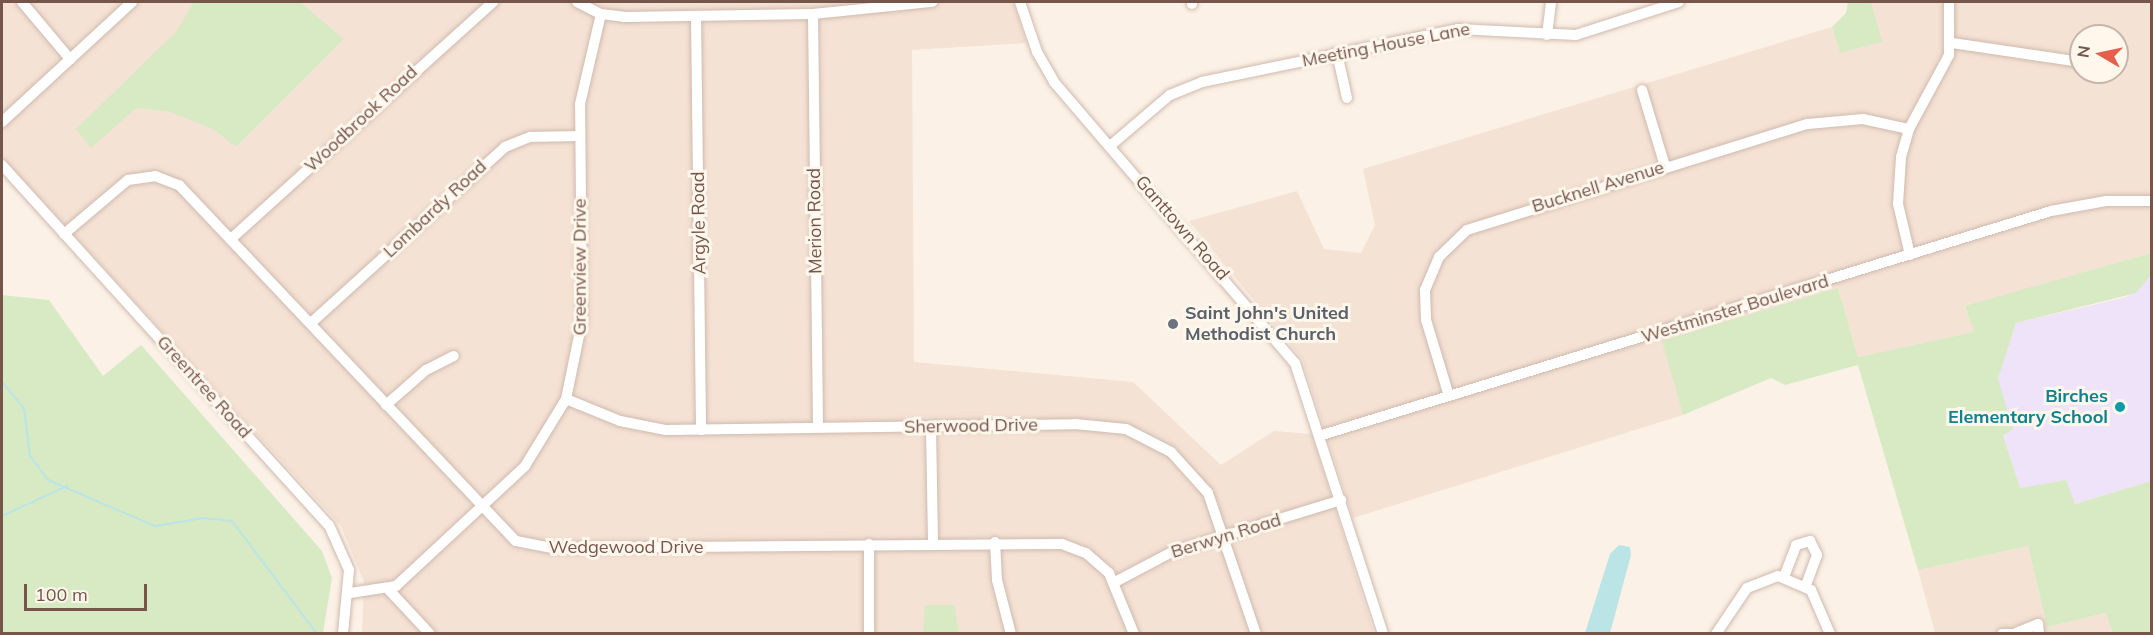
<!DOCTYPE html>
<style>
body{margin:0}
#map{position:relative;width:2153px;height:635px;overflow:hidden;background:#fcf1e6;font-family:Mulish,sans-serif}
div>[style]{position:absolute}
.residential>*{inset:0;background:#f4e2d4}
.education>*{inset:0;background:#eee3f9}
.green>*{inset:0;background:#d7eac4}
.water>*{inset:0;background:#bae4e6}
.stream>*{height:2px;margin:-1px;padding:0 1px;transform-origin:1px;border-radius:1px;background:#bae4e6}
.roads{filter:drop-shadow(0 0 2px #d0baaf) drop-shadow(0 0 2px #d0baaf)}
.minor>*{height:10px;margin:-5px;padding:0 5px;transform-origin:5px;border-radius:5px;background:#fff}
.dots>*{width:16px;height:16px;translate:-50% -50%;box-sizing:border-box;border:3px solid #fff6ec;border-radius:50%}
span{translate:-50% -50%;white-space:nowrap;text-align:center;line-height:1.15;-webkit-text-stroke:6px #fff6ec;paint-order:stroke}
.street-label{font-size:18px;color:#76564b}
.worship-label{font-size:18px;color:#5b616d;font-weight:700}
.left{translate:0 -50%;text-align:left}
.culture-label{font-size:18px;color:#0d838f;font-weight:700}
.right{translate:-100% -50%;text-align:right}
.frame{position:absolute;inset:0;border:3px solid #76564b;pointer-events:none}
.north{position:absolute;left:2069px;top:24px;width:60px;height:60px;box-sizing:border-box;background:#fff6ec;border:2px solid #c8b6ac;border-radius:50%;rotate:279deg;font-size:16px;font-weight:700;line-height:24px;text-align:center;color:#76564b}
.north::after{content:'';display:block;margin:auto;width:21px;height:27px;background:#e65e4c;clip-path:polygon(50% 0,100% 100%,50% 72%,0 100%)}
.scale{position:absolute;left:24px;top:584px;width:123px;height:27px;box-sizing:border-box;border:3px solid #76564b;border-top:0;padding-left:8px;font-size:18px;line-height:21px;white-space:nowrap;color:#76564b;-webkit-text-stroke:4px #fff6ec;paint-order:stroke}
</style>
<div id="map">
<div class="residential">
<i style="clip-path:polygon(2px 2px,1014px 2px,1026px 43px,912px 50px,914px 362px,1133px 382px,1221px 465px,1274px 431px,1312px 434px,1374px 633px,362px 633px,364px 582px,341px 526px,2px 157px)"></i>
<i style="clip-path:polygon(evenodd,1871px 2px,2151px 2px,2151px 253px,1965px 307px,1975px 332px,1858px 357px,1838px 288px,1663px 341px,1683px 415px,1353px 518px,1302px 359px,1189px 221px,1297px 191px,1324px 249px,1361px 253px,1375px 225px,1363px 169px,1832px 27px,1840px 53px,1881px 42px,1871px 2px,2081px 36px,2117px 36px,2117px 72px,2081px 72px,2081px 36px)"></i>
<i style="clip-path:polygon(2028px 546px,2047px 627px,2107px 613px,2113px 633px,1935px 633px,1918px 570px)"></i>
</div>
<div class="education">
<i style="clip-path:polygon(2151px 275px,2151px 481px,2074px 504px,2066px 480px,2020px 489px,2003px 434px,1998px 379px,2016px 323px,2127px 297px)"></i>
</div>
<div class="green">
<i style="clip-path:polygon(194px 2px,300px 2px,344px 39px,236px 147px,213px 129px,168px 111px,136px 108px,91px 148px,76px 129px,176px 32px)"></i>
<i style="clip-path:polygon(1848px 2px,1871px 2px,1882px 42px,1840px 53px,1832px 27px,1846px 13px)"></i>
<i style="clip-path:polygon(2151px 253px,2151px 275px,2136px 293px,2016px 323px,1998px 379px,2013px 429px,2003px 435px,2020px 488px,2066px 480px,2075px 504px,2151px 481px,2151px 633px,2113px 633px,2106px 613px,2047px 627px,2028px 546px,1918px 570px,1858px 365px,1785px 385px,1771px 378px,1683px 415px,1662px 341px,1838px 288px,1858px 357px,1974px 332px,1965px 306px)"></i>
<i style="clip-path:polygon(2px 295px,49px 300px,103px 376px,141px 345px,322px 551px,332px 578px,323px 633px,2px 633px)"></i>
<i style="clip-path:polygon(925px 605px,954px 605px,959px 633px,923px 633px)"></i>
</div>
<div class="water">
<i style="clip-path:polygon(1619px 545px,1630px 547px,1631px 555px,1610px 633px,1585px 633px,1610px 554px)"></i>
</div>
<div class="stream">
<i style="left:2px;top:382px;width:34px;rotate:50deg"></i>
<i style="left:24px;top:408px;width:48px;rotate:82.9deg"></i>
<i style="left:30px;top:456px;width:30px;rotate:53deg"></i>
<i style="left:48px;top:480px;width:116px;rotate:23.3deg"></i>
<i style="left:155px;top:526px;width:49px;rotate:-9.5deg"></i>
<i style="left:203px;top:518px;width:29px;rotate:6deg"></i>
<i style="left:232px;top:521px;width:141px;rotate:53deg"></i>
<i style="left:2px;top:516px;width:72px;rotate:-24.8deg"></i>
<i style="left:931px;top:634px;width:1px;rotate:-90deg"></i>
</div>
<div class="roads">
<div class="minor">
<i style="left:22px;top:2px;width:75px;rotate:49.9deg"></i>
<i style="left:577px;top:2px;width:27px;rotate:27deg"></i>
<i style="left:601px;top:14px;width:23px;rotate:7deg"></i>
<i style="left:624px;top:17px;width:189px;rotate:-0.9deg"></i>
<i style="left:813px;top:14px;width:120px;rotate:-5.8deg"></i>
<i style="left:1020px;top:2px;width:53px;rotate:71.2deg"></i>
<i style="left:1037px;top:52px;width:34px;rotate:60deg"></i>
<i style="left:1054px;top:82px;width:370px;rotate:49.4deg"></i>
<i style="left:1295px;top:363px;width:285px;rotate:72deg"></i>
<i style="left:1192px;top:4px;width:2px;rotate:-90deg"></i>
<i style="left:813px;top:14px;width:413px;rotate:89.3deg"></i>
<i style="left:696px;top:16px;width:414px;rotate:89.3deg"></i>
<i style="left:1547px;top:35px;width:33px;rotate:-83deg"></i>
<i style="left:1952px;top:43px;width:130px;rotate:8.4deg"></i>
<i style="left:1337px;top:53px;width:46px;rotate:77.5deg"></i>
<i style="left:1642px;top:90px;width:79px;rotate:73.2deg"></i>
<i style="left:2px;top:122px;width:177px;rotate:-42.7deg"></i>
<i style="left:1110px;top:146px;width:79px;rotate:-40.4deg"></i>
<i style="left:1170px;top:95px;width:35px;rotate:-22deg"></i>
<i style="left:1202px;top:82px;width:261px;rotate:-11.7deg"></i>
<i style="left:1458px;top:29px;width:118px;rotate:2.9deg"></i>
<i style="left:1576px;top:35px;width:108px;rotate:-17.8deg"></i>
<i style="left:2px;top:165px;width:486px;rotate:47.8deg"></i>
<i style="left:329px;top:525px;width:49px;rotate:66deg"></i>
<i style="left:349px;top:570px;width:64px;rotate:95.4deg"></i>
<i style="left:64px;top:234px;width:84px;rotate:-40.2deg"></i>
<i style="left:128px;top:180px;width:27px;rotate:-8deg"></i>
<i style="left:155px;top:176px;width:26px;rotate:21deg"></i>
<i style="left:179px;top:185px;width:490px;rotate:46.6deg"></i>
<i style="left:516px;top:541px;width:37px;rotate:11deg"></i>
<i style="left:552px;top:548px;width:510px;rotate:-0.45deg"></i>
<i style="left:1062px;top:544px;width:26px;rotate:21deg"></i>
<i style="left:1086px;top:553px;width:30px;rotate:41deg"></i>
<i style="left:1109px;top:573px;width:66px;rotate:67.7deg"></i>
<i style="left:232px;top:238px;width:352px;rotate:-42.1deg"></i>
<i style="left:1910px;top:255px;width:52px;rotate:-103.2deg"></i>
<i style="left:1898px;top:204px;width:47px;rotate:-86.3deg"></i>
<i style="left:1901px;top:157px;width:29px;rotate:-74deg"></i>
<i style="left:1909px;top:129px;width:84px;rotate:-61.6deg"></i>
<i style="left:1949px;top:55px;width:53px;rotate:-90deg"></i>
<i style="left:311px;top:323px;width:262px;rotate:-42.2deg"></i>
<i style="left:505px;top:147px;width:27px;rotate:-22deg"></i>
<i style="left:530px;top:137px;width:48px;rotate:-1.2deg"></i>
<i style="left:1449px;top:396px;width:79px;rotate:-106.8deg"></i>
<i style="left:1426px;top:320px;width:30px;rotate:-92deg"></i>
<i style="left:1425px;top:290px;width:36px;rotate:-67deg"></i>
<i style="left:1439px;top:257px;width:39px;rotate:-44deg"></i>
<i style="left:1467px;top:230px;width:357px;rotate:-17.3deg"></i>
<i style="left:1808px;top:124px;width:55px;rotate:-5.2deg"></i>
<i style="left:1863px;top:119px;width:47px;rotate:12.3deg"></i>
<i style="left:566px;top:399px;width:58px;rotate:22.2deg"></i>
<i style="left:620px;top:421px;width:47px;rotate:11.1deg"></i>
<i style="left:666px;top:430px;width:409px;rotate:-0.8deg"></i>
<i style="left:1075px;top:424px;width:51px;rotate:5.6deg"></i>
<i style="left:1126px;top:429px;width:51px;rotate:27.1deg"></i>
<i style="left:1171px;top:452px;width:55px;rotate:47.9deg"></i>
<i style="left:1208px;top:493px;width:149px;rotate:71.2deg"></i>
<i style="left:386px;top:405px;width:53px;rotate:-41.2deg"></i>
<i style="left:426px;top:370px;width:31px;rotate:-27deg"></i>
<i style="left:931px;top:427px;width:115px;rotate:89deg"></i>
<i style="left:1322px;top:435px;width:763px;rotate:-17.08deg"></i>
<i style="left:2051px;top:211px;width:56px;rotate:-10.3deg"></i>
<i style="left:2106px;top:201px;width:46px"></i>
<i style="left:995px;top:542px;width:38px;rotate:87deg"></i>
<i style="left:997px;top:580px;width:56px;rotate:75.5deg"></i>
<i style="left:1784px;top:577px;width:34px;rotate:-69deg"></i>
<i style="left:1796px;top:545px;width:15px;rotate:-16deg"></i>
<i style="left:1810px;top:541px;width:16px;rotate:63deg"></i>
<i style="left:1817px;top:555px;width:33px;rotate:110deg"></i>
<i style="left:1115px;top:582px;width:64px;rotate:-27.8deg"></i>
<i style="left:1172px;top:552px;width:177px;rotate:-17.1deg"></i>
<i style="left:389px;top:590px;width:60px;rotate:47deg"></i>
<i style="left:350px;top:593px;width:47px;rotate:-8.7deg"></i>
<i style="left:396px;top:586px;width:176px;rotate:-42.9deg"></i>
<i style="left:525px;top:466px;width:79px;rotate:-58.5deg"></i>
<i style="left:566px;top:399px;width:80px;rotate:-78.4deg"></i>
<i style="left:582px;top:321px;width:217px;rotate:-90.5deg"></i>
<i style="left:580px;top:104px;width:92px;rotate:-76.9deg"></i>
<i style="left:2016px;top:633px;width:24px;rotate:-22deg"></i>
<i style="left:2038px;top:624px;width:10px;rotate:84deg"></i>
<i style="left:869px;top:634px;width:90px;rotate:-90deg"></i>
<i style="left:1716px;top:634px;width:55px;rotate:-56deg"></i>
<i style="left:1747px;top:588px;width:33px;rotate:-21deg"></i>
<i style="left:1778px;top:576px;width:36px;rotate:23deg"></i>
<i style="left:1811px;top:590px;width:48px;rotate:66.6deg"></i>
<i style="left:2002px;top:634px;width:15px"></i>
</div>
</div>
<div class="dots">
<i style="left:1173px;top:324px;background:#6b7280"></i>
<i style="left:2120px;top:407px;background:#0f9aa8"></i>
</div>
<div class="street-label">
<span style="left:1386px;top:45px;rotate:-11deg">Meeting House Lane</span>
<span style="left:361px;top:119px;rotate:-43deg">Woodbrook Road</span>
<span style="left:1598px;top:187px;rotate:-17deg">Bucknell Avenue</span>
<span style="left:435px;top:209px;rotate:-43deg">Lombardy Road</span>
<span style="left:815px;top:221px;rotate:-91deg">Merion Road</span>
<span style="left:699px;top:223px;rotate:-91deg">Argyle Road</span>
<span style="left:1182px;top:228px;rotate:49deg">Ganttown Road</span>
<span style="left:580px;top:267px;rotate:-90deg">Greenview Drive</span>
<span style="left:1735px;top:309px;rotate:-17deg">Westminster Boulevard</span>
<span style="left:204px;top:387px;rotate:48deg">Greentree Road</span>
<span style="left:971px;top:426px;rotate:-1deg">Sherwood Drive</span>
<span style="left:1226px;top:536px;rotate:-17deg">Berwyn Road</span>
<span style="left:626px;top:547px">Wedgewood Drive</span>
</div>
<div class="worship-label">
<span class="left" style="left:1185px;top:324px">Saint John's United<br>Methodist Church</span>
</div>
<div class="culture-label">
<span class="right" style="left:2108px;top:407px">Birches<br>Elementary School</span>
</div>
<div class="frame"></div>
<div class="north">N</div>
<div class="scale">100 m</div>
</div>
